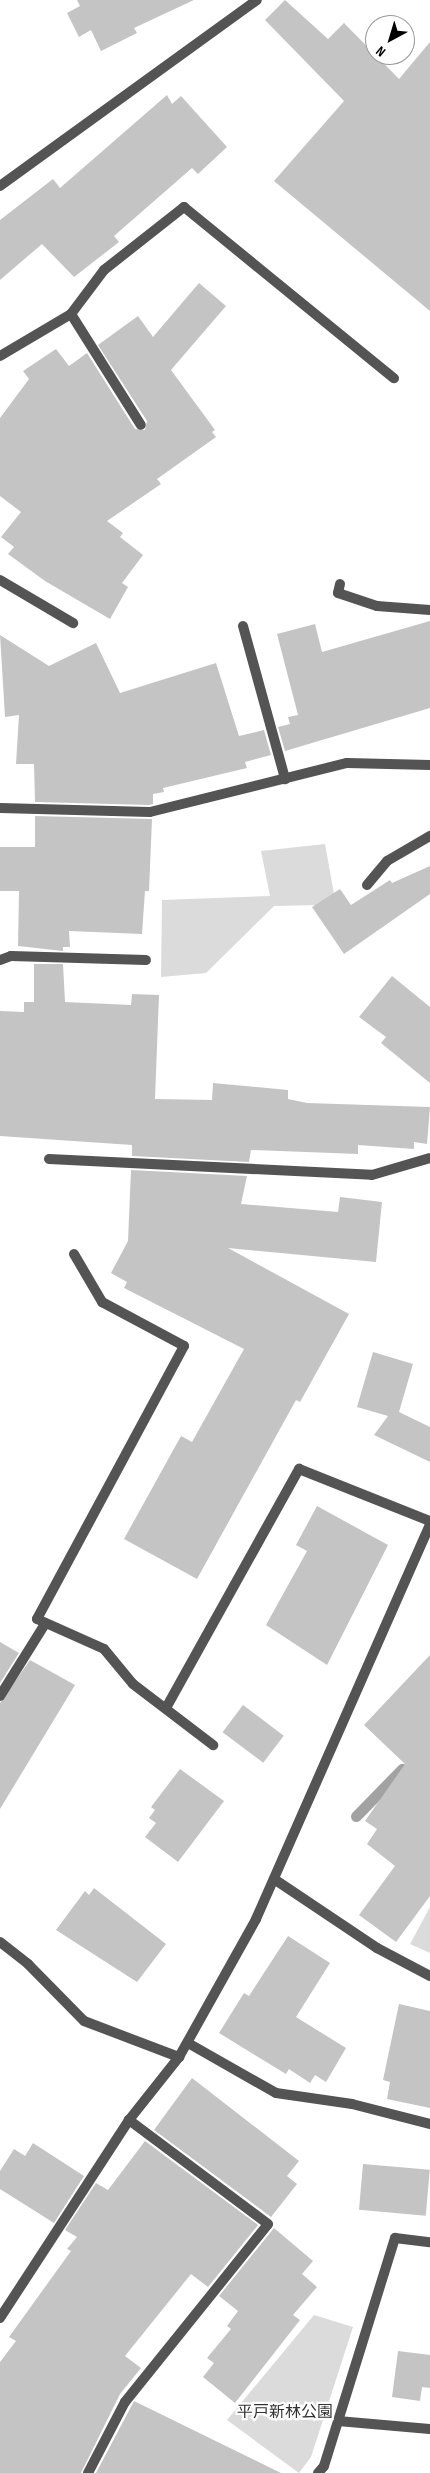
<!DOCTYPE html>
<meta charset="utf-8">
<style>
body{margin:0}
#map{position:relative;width:430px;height:2473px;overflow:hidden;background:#fff;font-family:"Sofia Sans Condensed","Noto Sans JP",sans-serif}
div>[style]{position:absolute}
.green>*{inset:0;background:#dbdbdb}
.stream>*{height:11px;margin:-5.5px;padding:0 5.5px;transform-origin:5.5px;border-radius:5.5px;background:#a2a2a2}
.building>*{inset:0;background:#c4c4c4;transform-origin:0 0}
.lane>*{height:10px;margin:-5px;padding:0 5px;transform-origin:5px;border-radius:5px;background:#545454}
.street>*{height:10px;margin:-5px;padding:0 5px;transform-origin:5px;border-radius:5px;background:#545454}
span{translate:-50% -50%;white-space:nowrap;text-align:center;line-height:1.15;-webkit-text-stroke:4.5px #fff;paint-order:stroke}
.park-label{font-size:16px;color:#323232}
.north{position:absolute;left:365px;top:15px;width:50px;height:50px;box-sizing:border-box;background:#fff;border:1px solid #999;border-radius:50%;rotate:219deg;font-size:14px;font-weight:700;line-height:20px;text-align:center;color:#000}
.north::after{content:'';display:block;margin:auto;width:18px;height:22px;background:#000;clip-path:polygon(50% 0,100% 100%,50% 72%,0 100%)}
</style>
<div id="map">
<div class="green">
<i style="clip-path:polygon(325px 844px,334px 894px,319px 905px,274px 906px,206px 973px,161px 977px,162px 900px,270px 896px,261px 851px)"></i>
<i style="clip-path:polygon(430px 1907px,430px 1953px,410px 1944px)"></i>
<i style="clip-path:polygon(314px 2315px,353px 2327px,311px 2457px,299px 2473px,227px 2420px)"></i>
</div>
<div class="stream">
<i style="left:356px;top:1816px;width:66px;rotate:-45.6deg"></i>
</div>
<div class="building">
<i style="clip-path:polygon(77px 0,194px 0,134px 28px,137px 33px,101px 51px,91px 30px,79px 37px,67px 13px,80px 6px)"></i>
<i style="clip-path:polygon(285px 0,328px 39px,344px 23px,399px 79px,430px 42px,430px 311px,274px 181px,344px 101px,265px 20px)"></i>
<i style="clip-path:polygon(167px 95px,172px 104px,181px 96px,227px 147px,198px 174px,192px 168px,114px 236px,119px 242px,74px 277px,42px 244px,0 280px,0 220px,53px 179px,60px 188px)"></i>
<i style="clip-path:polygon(199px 283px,226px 306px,171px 370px,215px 430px,212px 432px,216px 437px,157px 479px,161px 484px,107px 521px,123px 533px,120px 537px,143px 555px,122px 583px,128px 587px,110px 619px,45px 581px,8px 554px,14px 547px,1px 537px,21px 512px,0 496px,0 418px,29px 379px,23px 371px,56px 349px,69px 366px,87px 353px,135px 429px,145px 430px,147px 421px,98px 345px,138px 316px,153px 337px)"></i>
<i style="clip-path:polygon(430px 621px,430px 708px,285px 751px,278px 727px,290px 724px,288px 717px,298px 715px,277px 634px,315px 624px,322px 652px)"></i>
<i style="clip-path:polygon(0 635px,49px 666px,96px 643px,120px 693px,216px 663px,239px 736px,264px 730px,271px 755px,245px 762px,247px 768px,163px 788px,164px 792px,153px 794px,153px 804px,149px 805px,35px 802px,34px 764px,16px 764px,19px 715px,5px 717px)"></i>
<i style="clip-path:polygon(35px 816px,152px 819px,149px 891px,145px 891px,142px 934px,69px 931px,70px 947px,63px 947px,63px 951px,18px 946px,19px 891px,0 891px,0 847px,35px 847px)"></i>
<i style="clip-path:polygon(430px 866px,430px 894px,344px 954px,312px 907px,340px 889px,351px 905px,390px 880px,392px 883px)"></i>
<i style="clip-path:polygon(34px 964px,63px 964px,65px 1002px,131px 1005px,132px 994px,159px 995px,155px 1099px,212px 1100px,213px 1083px,288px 1090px,288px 1099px,307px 1103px,430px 1107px,427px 1144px,414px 1142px,414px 1149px,358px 1145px,358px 1154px,251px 1150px,249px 1162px,132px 1156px,132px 1145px,0 1136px,0 1011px,24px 1012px,24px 1002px,34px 1002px)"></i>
<i style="clip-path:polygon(392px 976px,430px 1007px,430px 1083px,381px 1043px,386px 1037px,359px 1017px)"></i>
<i style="clip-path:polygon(131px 1170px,247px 1176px,241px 1204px,338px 1212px,340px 1197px,382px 1202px,376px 1262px,228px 1248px,349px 1314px,300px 1402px,296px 1400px,197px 1579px,124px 1539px,181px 1436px,192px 1442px,244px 1349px,124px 1288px,127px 1282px,111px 1273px,128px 1241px)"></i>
<i style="clip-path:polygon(373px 1352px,413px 1364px,399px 1412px,430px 1427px,430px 1462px,374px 1435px,388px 1416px,357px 1407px)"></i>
<i style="clip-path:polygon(317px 1506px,388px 1545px,327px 1665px,266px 1625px,307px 1551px,296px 1545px)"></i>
<i style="clip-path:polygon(0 1642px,19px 1653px,0 1683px)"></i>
<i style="clip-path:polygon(430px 1655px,430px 1896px,396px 1942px,359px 1915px,395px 1866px,367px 1844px,377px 1829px,365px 1821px,405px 1764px,364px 1725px)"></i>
<i style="clip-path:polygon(30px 1660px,75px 1685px,0 1809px,0 1703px)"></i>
<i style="left:243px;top:1705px;width:51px;height:34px;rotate:37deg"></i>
<i style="clip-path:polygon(180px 1769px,224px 1801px,178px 1862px,145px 1837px,156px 1823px,149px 1818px,155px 1810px,151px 1807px)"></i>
<i style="clip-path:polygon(94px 1888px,166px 1944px,137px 1982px,56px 1930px,85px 1891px,89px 1895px)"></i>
<i style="clip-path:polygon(288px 1936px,330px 1963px,296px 2017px,346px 2048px,326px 2082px,315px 2075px,310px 2083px,289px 2069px,286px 2074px,219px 2033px,244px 1993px,249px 1996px)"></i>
<i style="clip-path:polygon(399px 2004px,430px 2011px,430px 2108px,387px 2099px,390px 2082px,383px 2080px)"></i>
<i style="clip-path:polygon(192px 2078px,299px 2161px,287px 2176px,297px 2184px,271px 2217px,154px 2130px)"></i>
<i style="clip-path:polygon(145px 2141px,258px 2225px,208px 2287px,191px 2274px,125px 2356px,141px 2368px,120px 2394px,81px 2473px,0 2473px,0 2362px,16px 2341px,9px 2337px,71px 2251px,67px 2249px,77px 2237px,65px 2230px,96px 2183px,108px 2190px)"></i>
<i style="clip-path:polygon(33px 2143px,84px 2176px,54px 2223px,0 2189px,0 2171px,14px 2149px,25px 2156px)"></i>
<i style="left:363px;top:2164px;width:67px;height:46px;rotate:5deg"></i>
<i style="clip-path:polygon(274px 2228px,313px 2261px,302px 2274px,317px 2287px,293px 2315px,300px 2320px,235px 2403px,203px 2377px,214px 2363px,207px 2358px,231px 2329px,227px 2326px,238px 2311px,219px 2296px)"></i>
<i style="clip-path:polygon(398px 2351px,430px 2355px,430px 2388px,422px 2387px,420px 2401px,392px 2397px)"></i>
<i style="clip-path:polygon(134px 2401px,281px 2473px,96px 2473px)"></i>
</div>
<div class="lane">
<i style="left:71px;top:314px;width:131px;rotate:57.8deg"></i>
<i style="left:367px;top:885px;width:31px;rotate:-50deg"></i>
<i style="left:387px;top:861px;width:50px;rotate:-30.2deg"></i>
</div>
<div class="street">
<i style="left:0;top:186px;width:317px;rotate:-35.9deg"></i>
<i style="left:0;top:356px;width:82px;rotate:-30.6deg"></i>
<i style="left:71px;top:314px;width:55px;rotate:-53.1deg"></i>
<i style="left:104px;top:270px;width:102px;rotate:-38.2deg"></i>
<i style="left:184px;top:207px;width:271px;rotate:39.2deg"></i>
<i style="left:0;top:580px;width:85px;rotate:30.5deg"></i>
<i style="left:340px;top:584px;width:9px;rotate:103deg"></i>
<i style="left:338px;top:593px;width:41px;rotate:18.4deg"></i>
<i style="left:377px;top:606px;width:53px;rotate:4.3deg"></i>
<i style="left:243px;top:626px;width:159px;rotate:74.6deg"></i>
<i style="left:0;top:808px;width:150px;rotate:1.5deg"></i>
<i style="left:150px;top:812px;width:203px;rotate:-14deg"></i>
<i style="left:347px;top:763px;width:83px;rotate:1.4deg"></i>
<i style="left:0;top:960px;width:12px;rotate:-20deg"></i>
<i style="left:11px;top:956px;width:135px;rotate:1.7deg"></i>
<i style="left:49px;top:1159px;width:323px;rotate:2.8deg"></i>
<i style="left:372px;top:1175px;width:60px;rotate:-16.3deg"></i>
<i style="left:74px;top:1254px;width:56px;rotate:59.7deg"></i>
<i style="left:102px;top:1302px;width:93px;rotate:28.2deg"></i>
<i style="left:184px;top:1346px;width:310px;rotate:118.3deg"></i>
<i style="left:37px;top:1619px;width:73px;rotate:24.1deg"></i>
<i style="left:104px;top:1649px;width:45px;rotate:50.4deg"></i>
<i style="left:133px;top:1684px;width:101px;rotate:37.3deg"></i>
<i style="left:0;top:1696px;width:85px;rotate:-58deg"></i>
<i style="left:166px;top:1708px;width:274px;rotate:-60.9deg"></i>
<i style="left:299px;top:1469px;width:141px;rotate:21.7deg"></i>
<i style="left:274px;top:1879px;width:124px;rotate:33.8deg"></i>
<i style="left:377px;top:1948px;width:60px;rotate:27.8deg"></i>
<i style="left:0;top:1942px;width:36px;rotate:38deg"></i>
<i style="left:28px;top:1964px;width:80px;rotate:45.5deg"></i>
<i style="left:84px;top:2021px;width:102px;rotate:20.8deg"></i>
<i style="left:188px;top:2043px;width:101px;rotate:29.6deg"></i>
<i style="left:276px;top:2093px;width:77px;rotate:8.2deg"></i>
<i style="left:352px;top:2104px;width:81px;rotate:14.4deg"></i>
<i style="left:0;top:2318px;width:236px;rotate:-56.9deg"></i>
<i style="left:129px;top:2120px;width:80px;rotate:-51.6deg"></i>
<i style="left:179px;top:2057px;width:158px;rotate:-60.8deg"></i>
<i style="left:256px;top:1919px;width:432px;rotate:-66.2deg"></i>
<i style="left:338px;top:2421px;width:92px;rotate:5deg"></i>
<i style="left:88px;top:2473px;width:80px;rotate:-62.5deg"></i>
<i style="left:125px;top:2402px;width:228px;rotate:-51.2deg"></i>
<i style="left:268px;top:2224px;width:174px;rotate:-143.2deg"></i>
<i style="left:318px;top:2473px;width:9px;rotate:-49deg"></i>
<i style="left:324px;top:2466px;width:239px;rotate:-72.7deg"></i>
<i style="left:395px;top:2238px;width:35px;rotate:7deg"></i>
</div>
<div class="park-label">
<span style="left:285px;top:2413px">平戸新林公園</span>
</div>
<div class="north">N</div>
</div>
